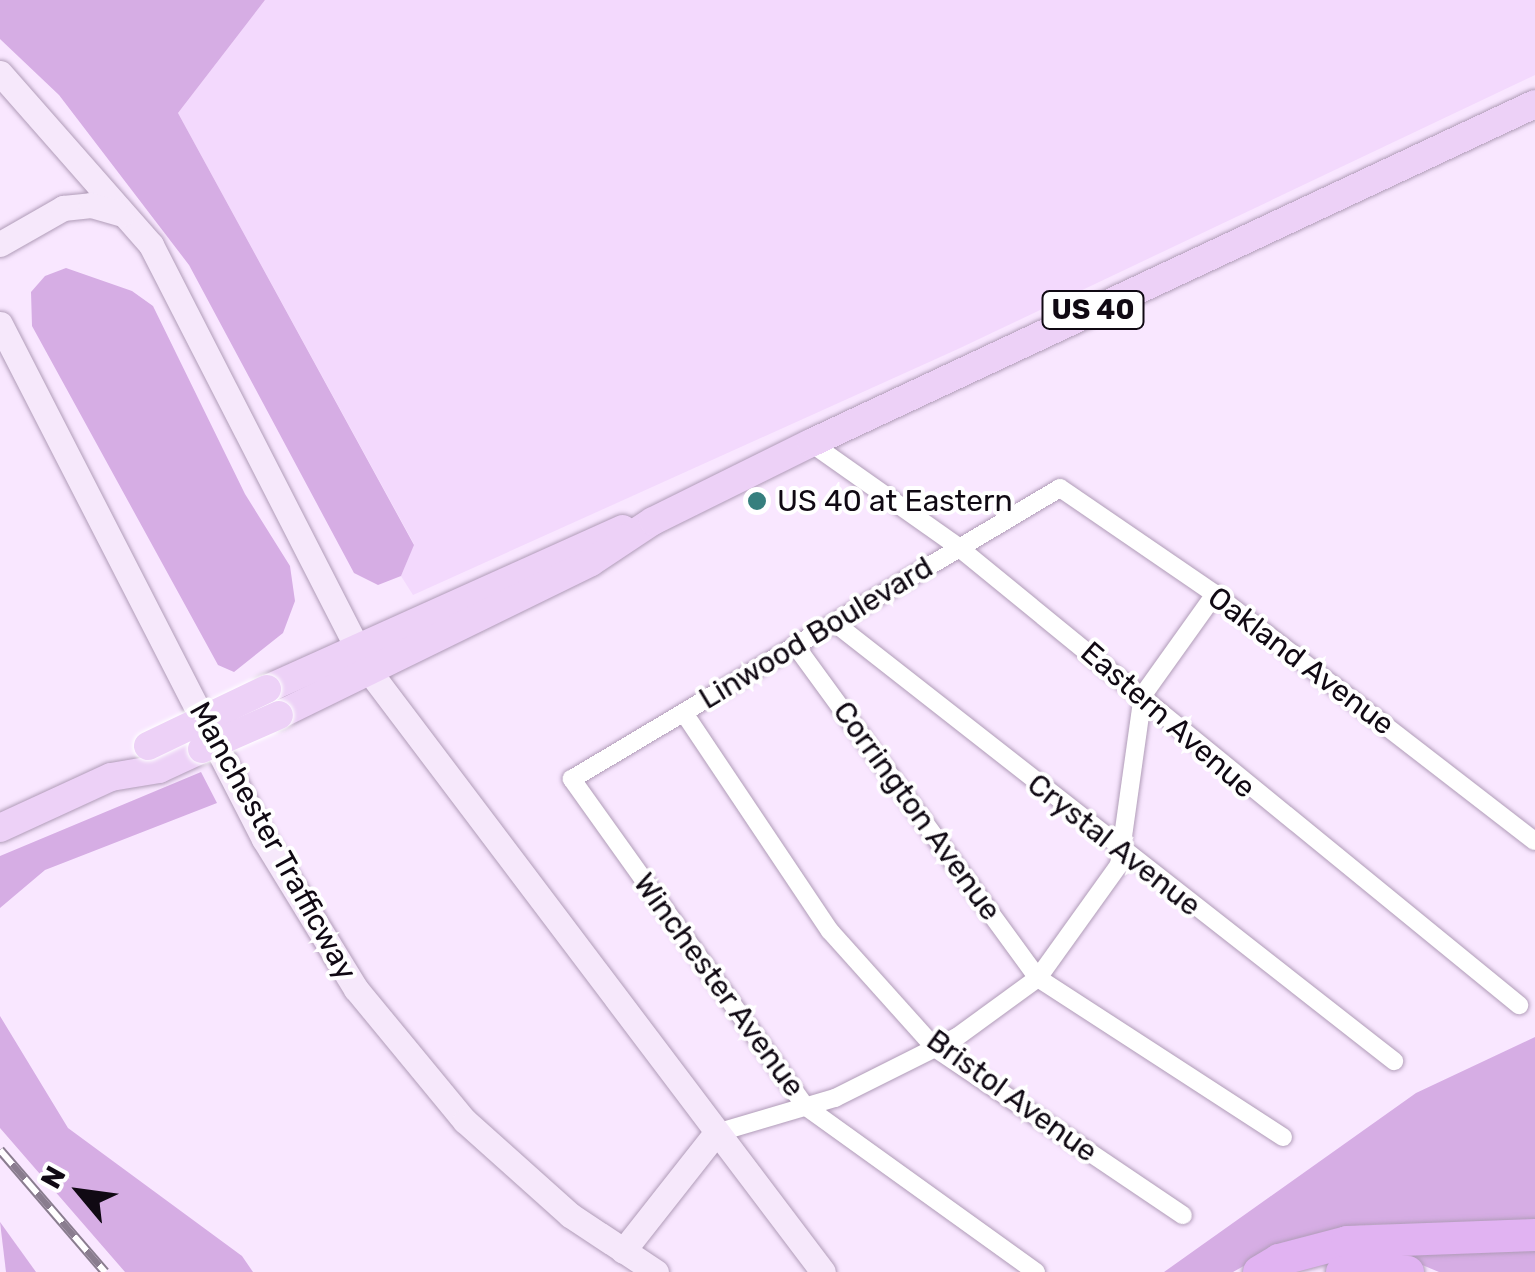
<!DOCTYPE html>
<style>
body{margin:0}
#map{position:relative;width:1535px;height:1272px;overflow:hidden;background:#f9e7ff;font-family:Rubik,sans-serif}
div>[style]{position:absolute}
.built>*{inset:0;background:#f3d9fd}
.green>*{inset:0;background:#d6ade4}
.roads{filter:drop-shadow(0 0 2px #b09cb8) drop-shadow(0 0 2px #b09cb8)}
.minor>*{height:18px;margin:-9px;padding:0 9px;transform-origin:9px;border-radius:9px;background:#fff}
.secondary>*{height:25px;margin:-12.5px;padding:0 12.5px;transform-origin:12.5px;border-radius:12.5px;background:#f6e8fb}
.primary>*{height:28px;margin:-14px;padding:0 14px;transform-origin:14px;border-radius:14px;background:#edd1f7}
.motorway>*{height:32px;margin:-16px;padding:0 16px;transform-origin:16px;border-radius:16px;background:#e1b3f2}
.rail>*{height:10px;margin-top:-5px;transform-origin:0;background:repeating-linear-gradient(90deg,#fff 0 19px,#8a7d8f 0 38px);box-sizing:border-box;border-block:2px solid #8a7d8f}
.bridges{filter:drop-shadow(0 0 2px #fff) drop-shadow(0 0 2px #fff)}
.primary-bridge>*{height:28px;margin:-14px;padding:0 14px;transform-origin:14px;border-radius:14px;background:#edd1f7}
.dots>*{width:28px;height:28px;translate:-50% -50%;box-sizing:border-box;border:5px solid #fff;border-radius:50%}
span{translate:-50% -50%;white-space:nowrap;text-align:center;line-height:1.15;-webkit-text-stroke:8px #fff;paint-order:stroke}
.shield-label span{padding:2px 8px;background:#fff;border:2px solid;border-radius:8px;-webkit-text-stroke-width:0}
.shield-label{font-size:28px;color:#100913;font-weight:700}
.poi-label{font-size:30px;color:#100913}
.left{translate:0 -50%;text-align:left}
.street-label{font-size:30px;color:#100913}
.north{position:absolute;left:30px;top:1142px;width:100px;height:100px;-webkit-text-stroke:8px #fff;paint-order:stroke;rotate:299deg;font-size:28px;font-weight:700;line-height:40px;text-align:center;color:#100913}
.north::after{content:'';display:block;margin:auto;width:35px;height:45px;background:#100913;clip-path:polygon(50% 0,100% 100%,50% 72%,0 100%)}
</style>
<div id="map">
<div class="built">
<i style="clip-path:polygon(265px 0,1535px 0,1535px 75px,958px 349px,413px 595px,401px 576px,414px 544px,178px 113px)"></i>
</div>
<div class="green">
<i style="clip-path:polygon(0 0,265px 0,178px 113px,414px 545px,401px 576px,378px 585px,354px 573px,189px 265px,59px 95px,0 39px)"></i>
<i style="clip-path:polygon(66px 268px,132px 291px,153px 306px,245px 494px,290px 566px,295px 601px,283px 633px,234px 672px,218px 665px,32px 326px,31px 292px,45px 276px)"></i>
<i style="clip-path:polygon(201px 772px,217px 803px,45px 870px,0 908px,0 856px)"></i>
<i style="clip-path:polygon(0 1016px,68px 1128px,242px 1256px,253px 1272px,125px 1272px,0 1128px)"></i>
<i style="clip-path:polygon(1535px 1037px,1535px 1221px,1360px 1225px,1285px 1243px,1233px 1272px,1164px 1272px,1416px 1093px)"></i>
<i style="clip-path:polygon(0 1222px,36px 1272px,6px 1272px)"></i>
<i style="clip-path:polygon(1535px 1250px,1535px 1272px,1439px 1272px,1396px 1254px)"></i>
</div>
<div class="roads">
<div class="minor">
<i style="left:811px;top:443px;width:179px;rotate:35.2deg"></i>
<i style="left:957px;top:546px;width:726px;rotate:39.24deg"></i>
<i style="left:836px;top:624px;width:709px;rotate:38.07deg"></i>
<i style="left:795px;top:645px;width:412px;rotate:53.9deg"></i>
<i style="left:1038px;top:978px;width:292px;rotate:33deg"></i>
<i style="left:684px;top:713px;width:262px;rotate:56.2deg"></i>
<i style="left:830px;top:931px;width:157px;rotate:48.1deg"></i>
<i style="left:935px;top:1048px;width:299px;rotate:34deg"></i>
<i style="left:716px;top:1133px;width:124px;rotate:-16.4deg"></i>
<i style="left:835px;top:1098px;width:136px;rotate:-26.6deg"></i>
<i style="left:957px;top:1037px;width:100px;rotate:-36.1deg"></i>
<i style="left:1038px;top:978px;width:139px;rotate:-54.4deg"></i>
<i style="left:1119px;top:865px;width:172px;rotate:-82deg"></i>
<i style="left:1143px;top:695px;width:124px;rotate:-54.5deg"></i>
<i style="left:1036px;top:1272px;width:284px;rotate:-144.3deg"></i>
<i style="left:805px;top:1106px;width:402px;rotate:-125.5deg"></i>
<i style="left:572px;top:779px;width:568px;rotate:-30.81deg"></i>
<i style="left:1060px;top:488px;width:188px;rotate:34.4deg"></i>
<i style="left:1215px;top:594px;width:404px;rotate:37.7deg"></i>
</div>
<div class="secondary">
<i style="left:0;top:73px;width:229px;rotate:48.7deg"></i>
<i style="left:151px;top:245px;width:452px;rotate:62.9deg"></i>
<i style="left:0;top:244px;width:73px;rotate:-29.7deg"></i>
<i style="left:63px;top:208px;width:28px;rotate:-6deg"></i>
<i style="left:91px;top:205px;width:32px;rotate:16deg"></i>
<i style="left:0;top:324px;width:579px;rotate:62.86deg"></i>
<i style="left:264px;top:839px;width:176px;rotate:58.5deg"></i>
<i style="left:356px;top:989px;width:171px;rotate:50.5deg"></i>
<i style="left:465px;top:1121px;width:141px;rotate:41.8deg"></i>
<i style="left:570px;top:1215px;width:103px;rotate:33.5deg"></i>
<i style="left:369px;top:671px;width:753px;rotate:52.93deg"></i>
<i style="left:623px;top:1251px;width:150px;rotate:-51.8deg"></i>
</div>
<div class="primary">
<i style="left:267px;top:689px;width:390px;rotate:-24.2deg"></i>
<i style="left:279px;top:715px;width:347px;rotate:-26.1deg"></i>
<i style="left:591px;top:562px;width:74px;rotate:-33.5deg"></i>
<i style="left:653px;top:521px;width:176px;rotate:-26.3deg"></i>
<i style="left:811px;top:443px;width:799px;rotate:-25.09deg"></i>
<i style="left:0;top:828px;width:122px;rotate:-24.7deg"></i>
<i style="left:111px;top:777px;width:49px;rotate:-9.5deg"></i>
<i style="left:159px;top:769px;width:47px;rotate:-24.9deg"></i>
</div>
<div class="motorway">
<i style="left:1259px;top:1272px;width:23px;rotate:-31deg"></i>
<i style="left:1279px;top:1260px;width:70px;rotate:-14.8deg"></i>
<i style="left:1347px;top:1242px;width:188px;rotate:-2.1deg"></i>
<i style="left:1342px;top:1272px;width:66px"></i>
</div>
</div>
<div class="rail">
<i style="left:0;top:1150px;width:161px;rotate:49.3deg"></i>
</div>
<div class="bridges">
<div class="primary-bridge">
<i style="left:148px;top:746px;width:132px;rotate:-25.6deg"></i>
<i style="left:202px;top:749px;width:84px;rotate:-23.8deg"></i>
</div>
</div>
<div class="dots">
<i style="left:757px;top:501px;background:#367f7e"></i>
</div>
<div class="shield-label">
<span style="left:1093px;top:310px">US 40</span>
</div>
<div class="poi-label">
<span class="left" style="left:777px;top:501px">US 40 at Eastern</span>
</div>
<div class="street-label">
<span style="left:816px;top:633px;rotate:-31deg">Linwood Boulevard</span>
<span style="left:1301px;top:661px;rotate:37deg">Oakland Avenue</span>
<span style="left:1168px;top:720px;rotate:41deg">Eastern Avenue</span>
<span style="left:917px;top:811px;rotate:54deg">Corrington Avenue</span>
<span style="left:273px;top:841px;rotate:61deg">Manchester Trafficway</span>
<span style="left:1114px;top:845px;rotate:38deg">Crystal Avenue</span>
<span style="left:719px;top:985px;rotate:54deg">Winchester Avenue</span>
<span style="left:1012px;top:1096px;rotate:36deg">Bristol Avenue</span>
</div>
<div class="north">N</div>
</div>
